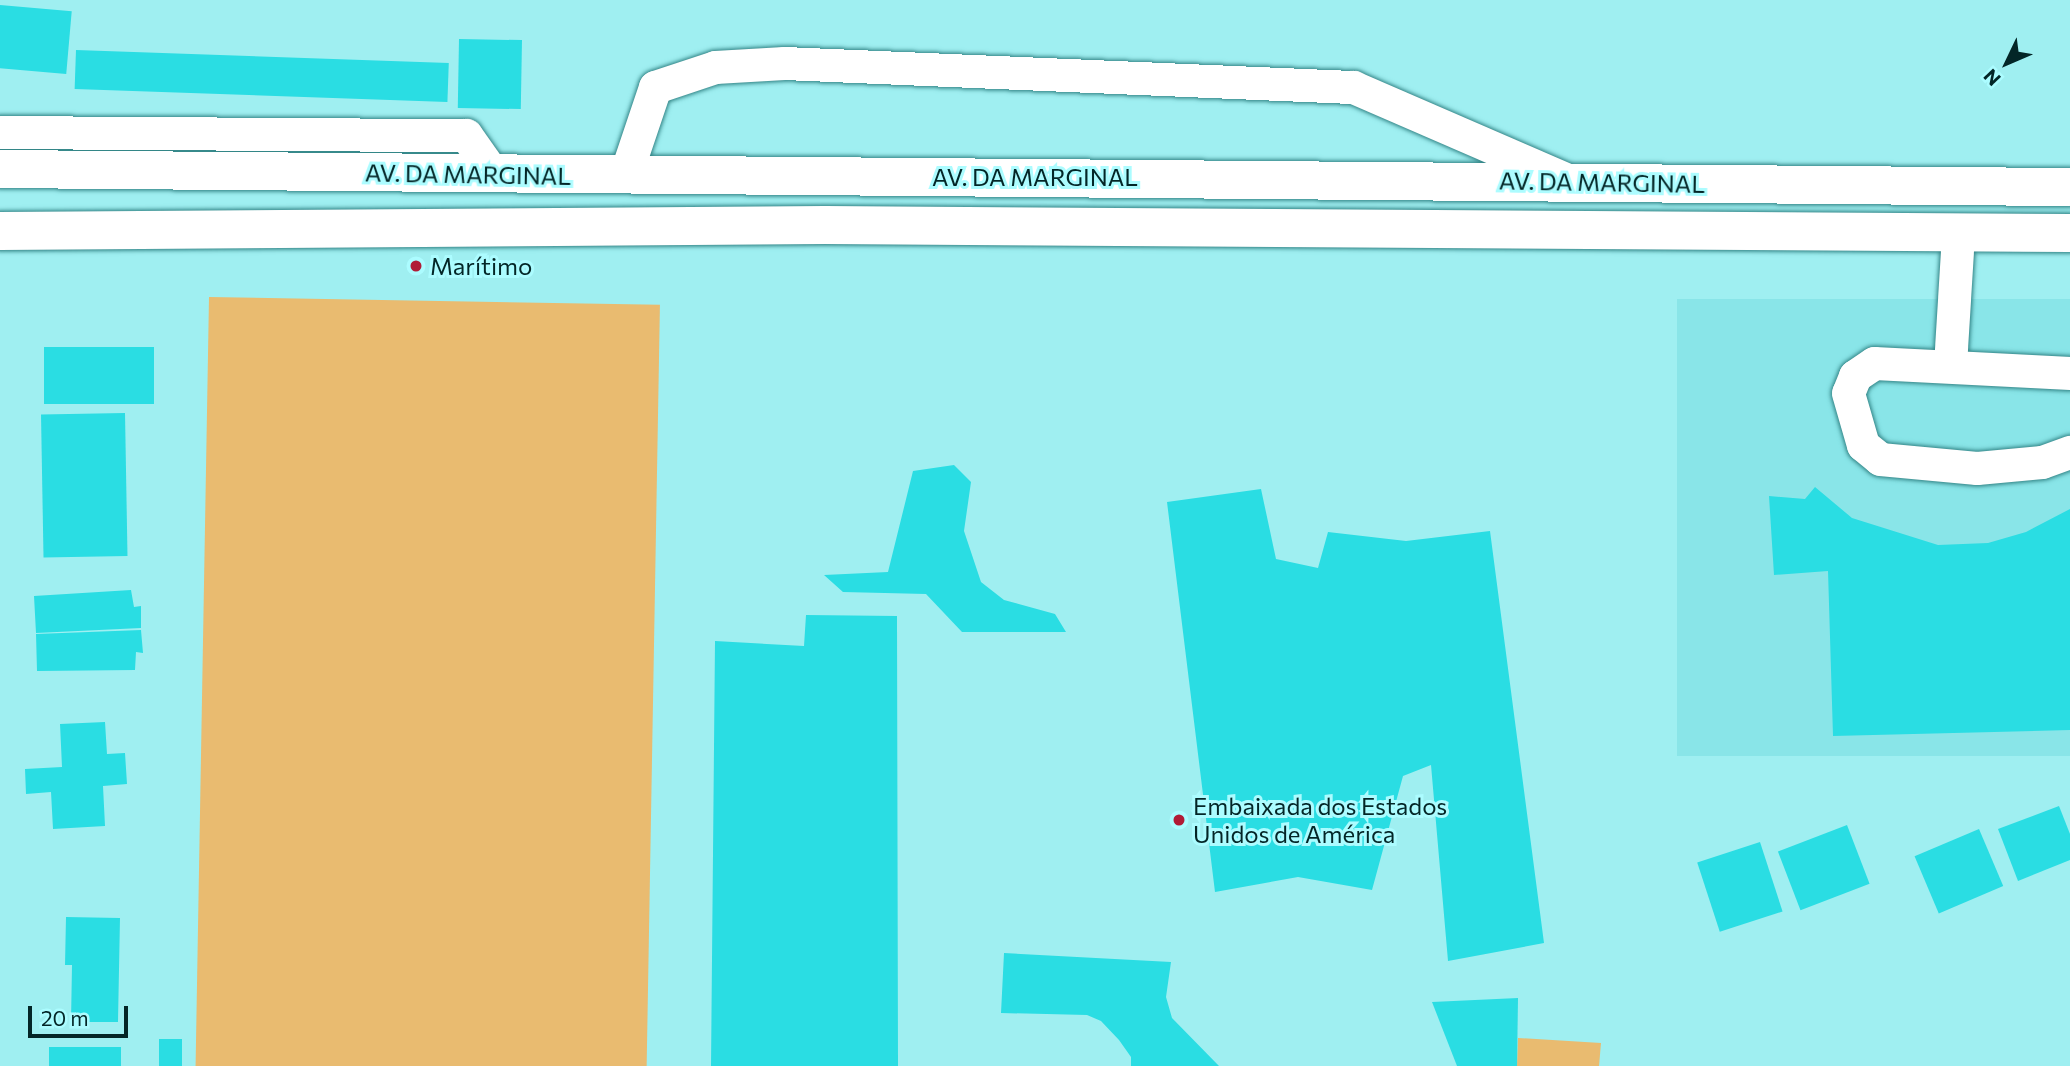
<!DOCTYPE html>
<meta charset="utf-8">
<style>
body{margin:0}
#map{position:relative;width:2070px;height:1066px;overflow:hidden;background:#9feff1;font-family:Commissioner,sans-serif}
div>[style]{position:absolute}
.built>*{inset:0;background:#89e5e8;transform-origin:0 0}
.green>*{inset:0;background:#e9bb70;transform-origin:0 0}
.building>*{inset:0;background:#2adde3;transform-origin:0 0}
.roads{filter:drop-shadow(0 0 2px #338587) drop-shadow(0 0 2px #338587)}
.minor>*{height:33px;margin:-16.5px;padding:0 16.5px;transform-origin:16.5px;border-radius:16.5px;background:#fff}
.major>*{height:38px;margin:-19px;padding:0 19px;transform-origin:19px;border-radius:19px;background:#fff}
.dots>*{width:19px;height:19px;translate:-50% -50%;box-sizing:border-box;border:4px solid #acfcff;border-radius:50%}
span{translate:-50% -50%;white-space:nowrap;text-align:center;line-height:1.15;-webkit-text-stroke:6px #acfcff;paint-order:stroke}
.street-label{font-size:24px;color:#032627}
.poi-label{font-size:24px;color:#032627}
.left{translate:0 -50%;text-align:left}
.north{position:absolute;left:1972px;top:28px;width:70px;height:70px;-webkit-text-stroke:5px #acfcff;paint-order:stroke;rotate:226deg;font-size:19px;font-weight:700;line-height:28px;text-align:center;color:#032627}
.north::after{content:'';display:block;margin:auto;width:24px;height:32px;background:#032627;clip-path:polygon(50% 0,100% 100%,50% 72%,0 100%)}
.scale{position:absolute;left:28px;top:1006px;width:100px;height:32px;box-sizing:border-box;border:4px solid #032627;border-top:0;padding-left:9px;font-size:21px;line-height:24px;white-space:nowrap;color:#032627;-webkit-text-stroke:5px #acfcff;paint-order:stroke}
</style>
<div id="map">
<div class="built">
<i style="left:1677px;top:299px;width:393px;height:457px"></i>
</div>
<div class="green">
<i style="left:209px;top:297px;width:451px;height:769px;rotate:1deg"></i>
<i style="clip-path:polygon(1518px 1038px,1601px 1043px,1599px 1066px,1517px 1066px)"></i>
</div>
<div class="building">
<i style="left:0;top:5px;width:72px;height:63px;rotate:5deg"></i>
<i style="left:459px;top:39px;width:63px;height:69px;rotate:1deg"></i>
<i style="left:76px;top:50px;width:373px;height:39px;rotate:2deg"></i>
<i style="left:154px;top:347px;width:57px;height:110px;rotate:90deg"></i>
<i style="left:125px;top:413px;width:143px;height:84px;rotate:89deg"></i>
<i style="clip-path:polygon(954px 465px,971px 482px,964px 531px,981px 582px,1004px 600px,1055px 614px,1066px 632px,962px 632px,926px 594px,843px 592px,824px 575px,888px 572px,913px 471px)"></i>
<i style="clip-path:polygon(1815px 487px,1852px 518px,1938px 545px,1988px 543px,2026px 532px,2070px 509px,2070px 730px,1833px 736px,1828px 571px,1774px 575px,1769px 496px,1805px 499px)"></i>
<i style="clip-path:polygon(1261px 489px,1276px 559px,1318px 568px,1328px 532px,1406px 541px,1490px 531px,1544px 943px,1448px 961px,1431px 765px,1403px 776px,1372px 890px,1298px 877px,1215px 892px,1167px 502px)"></i>
<i style="clip-path:polygon(131px 590px,134px 607px,141px 606px,141px 628px,36px 633px,34px 596px)"></i>
<i style="clip-path:polygon(806px 615px,897px 616px,898px 1066px,711px 1066px,715px 641px,804px 646px)"></i>
<i style="clip-path:polygon(141px 630px,143px 653px,136px 652px,135px 670px,37px 671px,36px 634px)"></i>
<i style="clip-path:polygon(105px 722px,107px 754px,125px 753px,127px 784px,103px 786px,105px 826px,53px 829px,51px 792px,26px 794px,25px 769px,62px 767px,60px 724px)"></i>
<i style="clip-path:polygon(2059px 806px,2070px 834px,2070px 860px,2018px 881px,1998px 829px)"></i>
<i style="left:1847px;top:825px;width:63px;height:74px;rotate:69deg"></i>
<i style="left:1979px;top:829px;width:62px;height:70px;rotate:67deg"></i>
<i style="left:1760px;top:842px;width:73px;height:66px;rotate:72deg"></i>
<i style="clip-path:polygon(66px 917px,120px 918px,118px 1022px,71px 1022px,72px 965px,65px 965px)"></i>
<i style="clip-path:polygon(1004px 953px,1171px 962px,1166px 997px,1172px 1018px,1219px 1066px,1131px 1066px,1131px 1057px,1119px 1040px,1101px 1021px,1087px 1015px,1001px 1013px)"></i>
<i style="clip-path:polygon(1518px 998px,1517px 1066px,1457px 1066px,1432px 1002px)"></i>
<i style="left:159px;top:1039px;width:23px;height:27px"></i>
<i style="left:121px;top:1047px;width:19px;height:72px;rotate:90deg"></i>
</div>
<div class="roads">
<div class="minor">
<i style="left:0;top:132px;width:466px;rotate:0.4deg"></i>
<i style="left:466px;top:135px;width:45px;rotate:54.9deg"></i>
<i style="left:625px;top:176px;width:94px;rotate:-71.4deg"></i>
<i style="left:655px;top:87px;width:63px;rotate:-18.4deg"></i>
<i style="left:715px;top:67px;width:69px;rotate:-3.3deg"></i>
<i style="left:784px;top:63px;width:570px;rotate:2.42deg"></i>
<i style="left:1353px;top:87px;width:236px;rotate:23.4deg"></i>
<i style="left:1950px;top:365px;width:132px;rotate:-86.5deg"></i>
<i style="left:2070px;top:373px;width:196px;rotate:-177.1deg"></i>
<i style="left:1874px;top:363px;width:23px;rotate:146deg"></i>
<i style="left:1855px;top:376px;width:18px;rotate:112deg"></i>
<i style="left:1848px;top:393px;width:54px;rotate:73.9deg"></i>
<i style="left:1863px;top:445px;width:22px;rotate:39deg"></i>
<i style="left:1880px;top:459px;width:97px;rotate:5.3deg"></i>
<i style="left:1977px;top:468px;width:65px;rotate:-5.3deg"></i>
<i style="left:2042px;top:462px;width:30px;rotate:-20deg"></i>
</div>
<div class="major">
<i style="left:0;top:169px;width:2070px;rotate:0.5deg"></i>
<i style="left:0;top:231px;width:825px;rotate:-0.42deg"></i>
<i style="left:825px;top:225px;width:1245px;rotate:0.37deg"></i>
</div>
</div>
<div class="dots">
<i style="left:416px;top:266px;background:#b01c37"></i>
<i style="left:1179px;top:820px;background:#b01c37"></i>
</div>
<div class="street-label">
<span style="left:468px;top:174px;rotate:1deg">AV. DA MARGINAL</span>
<span style="left:1035px;top:177px">AV. DA MARGINAL</span>
<span style="left:1602px;top:182px;rotate:1deg">AV. DA MARGINAL</span>
</div>
<div class="poi-label">
<span class="left" style="left:430px;top:266px">Marítimo</span>
<span class="left" style="left:1193px;top:820px">Embaixada dos Estados<br>Unidos de América</span>
</div>
<div class="north">N</div>
<div class="scale">20 m</div>
</div>
